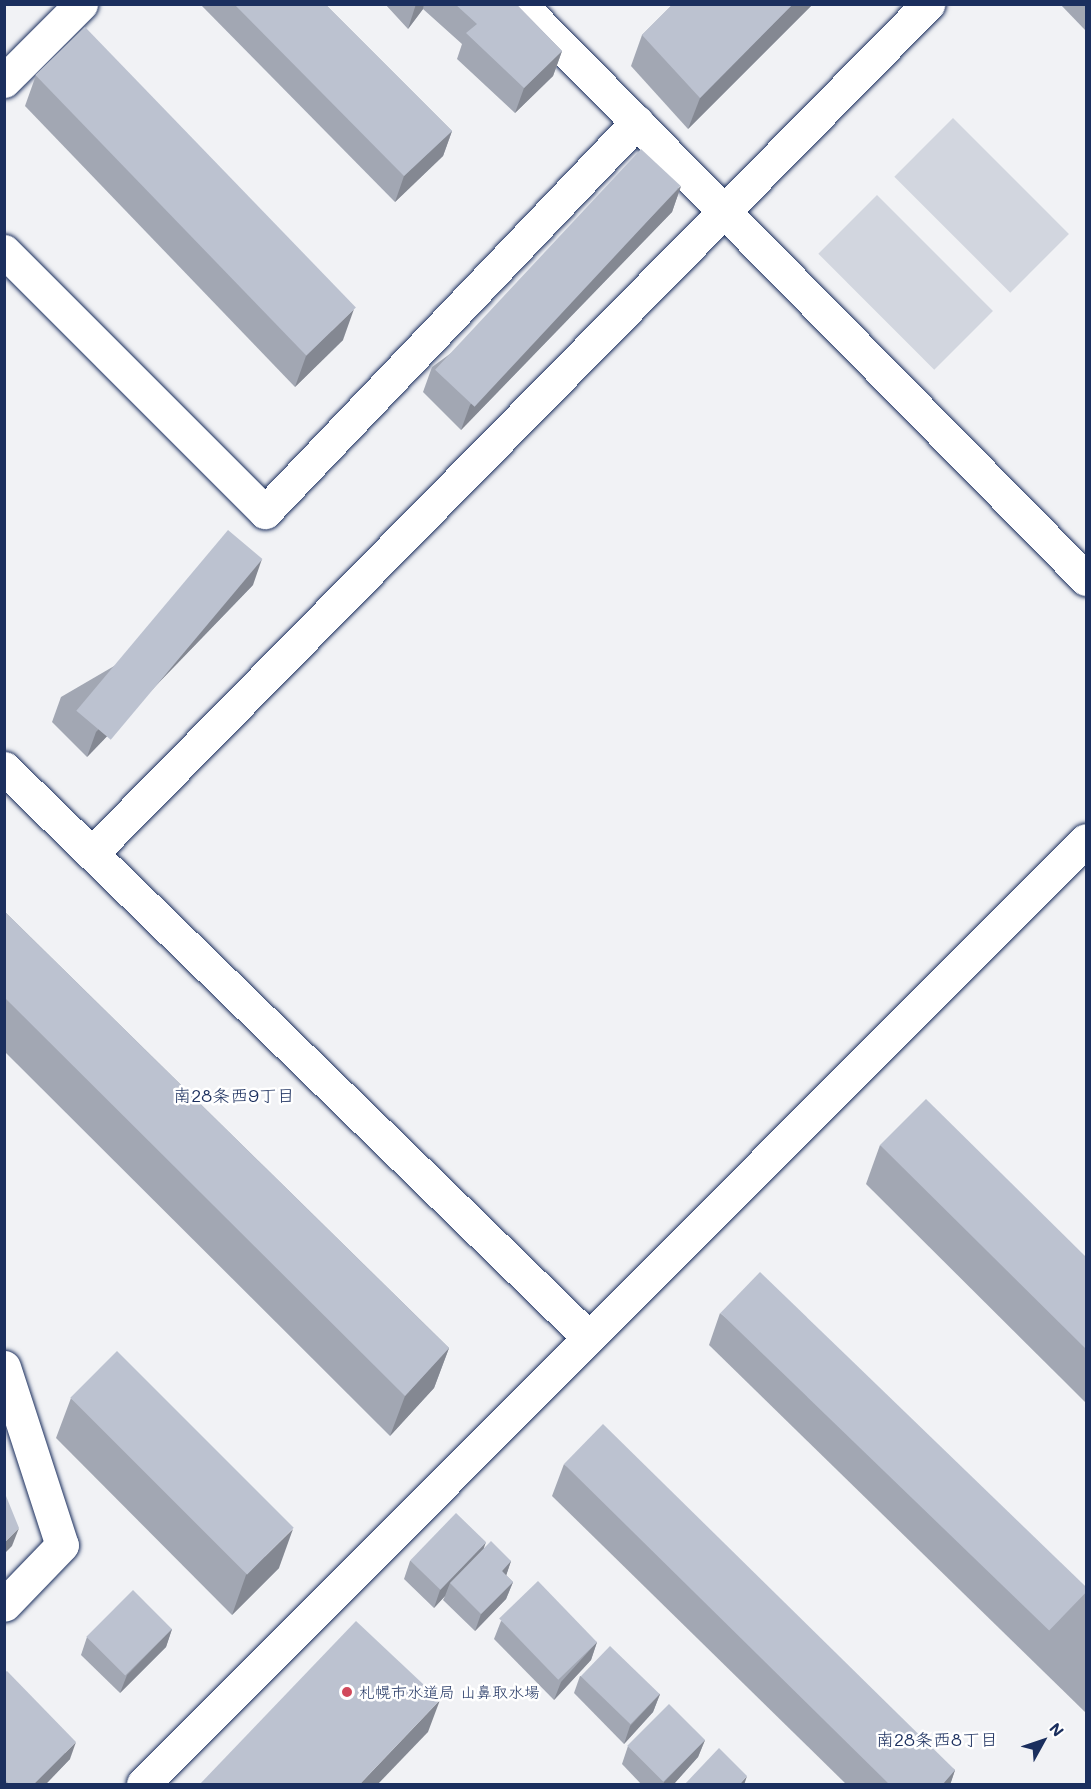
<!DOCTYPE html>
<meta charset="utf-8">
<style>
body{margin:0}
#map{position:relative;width:1091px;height:1789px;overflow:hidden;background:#f1f2f5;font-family:Mali,"Klee One",sans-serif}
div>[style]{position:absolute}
.green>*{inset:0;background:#d2d6df;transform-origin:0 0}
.roads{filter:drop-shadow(0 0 2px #1b2f5e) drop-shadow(0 0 2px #1b2f5e)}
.minor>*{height:33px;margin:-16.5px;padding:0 16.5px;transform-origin:16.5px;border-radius:16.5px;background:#fff}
.wall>*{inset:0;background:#a2a7b3}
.shaded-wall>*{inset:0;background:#848892}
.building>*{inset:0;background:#bcc2d0;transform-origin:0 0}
.dots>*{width:16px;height:16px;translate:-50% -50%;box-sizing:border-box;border:3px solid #fff;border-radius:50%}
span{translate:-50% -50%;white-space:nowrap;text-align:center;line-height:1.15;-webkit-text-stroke:5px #fff;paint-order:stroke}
.poi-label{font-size:16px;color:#1b2f5e}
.left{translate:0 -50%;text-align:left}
.neighbourhood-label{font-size:18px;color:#1b2f5e}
.frame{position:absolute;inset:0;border:6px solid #1b2f5e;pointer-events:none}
.north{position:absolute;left:1013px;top:1711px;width:60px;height:60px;-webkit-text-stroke:4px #fff;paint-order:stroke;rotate:50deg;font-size:16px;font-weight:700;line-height:24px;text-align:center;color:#1b2f5e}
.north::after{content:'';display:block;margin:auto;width:21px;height:27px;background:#1b2f5e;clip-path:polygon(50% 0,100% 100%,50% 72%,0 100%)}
</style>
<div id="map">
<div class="green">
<i style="left:953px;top:118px;width:164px;height:83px;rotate:45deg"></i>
<i style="left:877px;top:195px;width:164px;height:83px;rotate:45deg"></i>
</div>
<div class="roads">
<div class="minor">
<i style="left:520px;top:4px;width:807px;rotate:45.45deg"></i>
<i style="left:4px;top:81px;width:109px;rotate:-45deg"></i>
<i style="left:4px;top:251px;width:369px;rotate:45deg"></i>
<i style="left:265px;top:512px;width:539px;rotate:-46.35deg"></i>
<i style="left:4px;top:768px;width:815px;rotate:44.25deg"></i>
<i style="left:92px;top:853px;width:1192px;rotate:-45.44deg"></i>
<i style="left:4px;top:1367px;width:187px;rotate:72deg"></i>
<i style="left:62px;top:1545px;width:83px;rotate:134deg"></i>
<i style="left:143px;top:1784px;width:1334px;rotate:-45.03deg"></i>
</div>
</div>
<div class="wall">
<i style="clip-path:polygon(200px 4px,325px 4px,452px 131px,443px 156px,395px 202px)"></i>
<i style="clip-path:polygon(385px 4px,516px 4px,562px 51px,553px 76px,515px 113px,457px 59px,462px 44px,423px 9px,408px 29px)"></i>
<i style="clip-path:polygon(673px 4px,813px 4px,688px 129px,631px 66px,642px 35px)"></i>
<i style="clip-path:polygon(1060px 4px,1086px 4px,1086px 31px)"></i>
<i style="clip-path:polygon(36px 75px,343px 340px,295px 387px,25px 106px)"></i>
<i style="clip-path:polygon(681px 186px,672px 212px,461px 430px,423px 392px,432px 367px)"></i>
<i style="clip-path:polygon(253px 585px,87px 757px,52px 722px,61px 697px)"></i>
<i style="clip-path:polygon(4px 911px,449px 1348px,434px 1388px,390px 1436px,4px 1051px)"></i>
<i style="clip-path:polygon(880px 1145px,1086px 1257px,1086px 1403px,866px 1184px)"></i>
<i style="clip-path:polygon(720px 1313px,1086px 1592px,1086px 1713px,709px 1345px)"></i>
<i style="clip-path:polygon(71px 1398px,279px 1568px,232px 1615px,56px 1438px)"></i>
<i style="clip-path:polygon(564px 1464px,955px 1770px,950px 1785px,847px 1785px,552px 1496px)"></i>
<i style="clip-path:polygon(484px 1548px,511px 1561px,506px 1575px,513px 1582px,506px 1599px,475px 1631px,443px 1600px,445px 1596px,434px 1608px,404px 1579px,410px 1561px)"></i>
<i style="clip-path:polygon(501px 1621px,597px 1642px,591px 1660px,554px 1700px,494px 1639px)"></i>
<i style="clip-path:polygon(172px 1629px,166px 1647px,120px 1693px,81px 1655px,87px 1637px)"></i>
<i style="clip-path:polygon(4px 1673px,70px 1759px,45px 1785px,4px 1785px)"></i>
<i style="clip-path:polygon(580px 1676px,660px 1694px,653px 1712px,624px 1744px,574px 1693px)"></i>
<i style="clip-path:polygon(705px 1740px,698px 1757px,673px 1785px,642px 1785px,622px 1764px,628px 1746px)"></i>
</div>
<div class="shaded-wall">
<i style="clip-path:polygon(416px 4px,424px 4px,423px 9px,408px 29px)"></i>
<i style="clip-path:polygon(793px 4px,813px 4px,688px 129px,700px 98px)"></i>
<i style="clip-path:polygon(562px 51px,553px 76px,515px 113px,524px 88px)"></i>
<i style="clip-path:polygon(452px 131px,443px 156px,395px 202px,404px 176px)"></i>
<i style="clip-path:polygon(681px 186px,672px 212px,461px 430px,470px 405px)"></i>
<i style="clip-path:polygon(354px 309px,343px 340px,295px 387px,306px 356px)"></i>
<i style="clip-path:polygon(262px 559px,253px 585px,87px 757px,96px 732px)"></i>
<i style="clip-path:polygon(449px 1348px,434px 1388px,390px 1436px,405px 1396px)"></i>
<i style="clip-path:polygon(19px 1528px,12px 1546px,4px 1554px,4px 1543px)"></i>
<i style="clip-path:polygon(293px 1529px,279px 1568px,232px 1615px,246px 1575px)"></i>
<i style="clip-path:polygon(486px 1542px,480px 1559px,450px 1583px,445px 1596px,434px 1608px,440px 1590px)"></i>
<i style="clip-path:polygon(511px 1561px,505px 1579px,502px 1571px)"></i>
<i style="clip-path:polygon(513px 1582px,506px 1599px,475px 1631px,481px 1614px)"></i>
<i style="clip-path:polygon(172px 1629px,166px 1647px,120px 1693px,127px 1675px)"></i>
<i style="clip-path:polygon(597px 1642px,591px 1660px,554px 1700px,561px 1682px)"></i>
<i style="clip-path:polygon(660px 1694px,653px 1712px,624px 1744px,630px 1726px)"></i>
<i style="clip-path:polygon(440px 1700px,428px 1732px,377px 1785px,359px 1785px)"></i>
<i style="clip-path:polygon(705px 1740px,698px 1757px,673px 1785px,663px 1785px,664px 1782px)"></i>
<i style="clip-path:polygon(76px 1742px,70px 1759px,45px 1785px,33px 1785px)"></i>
<i style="clip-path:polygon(955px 1770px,950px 1785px,942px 1785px)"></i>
<i style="clip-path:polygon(747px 1776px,744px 1785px,739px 1785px)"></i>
</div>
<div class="building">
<i style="clip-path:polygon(234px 4px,325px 4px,452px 131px,404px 176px)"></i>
<i style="clip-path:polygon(455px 4px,516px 4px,562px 51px,524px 88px,466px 33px,477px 24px)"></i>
<i style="clip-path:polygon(673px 4px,793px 4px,700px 98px,642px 35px)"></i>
<i style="left:85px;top:27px;width:390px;height:69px;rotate:46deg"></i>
<i style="left:641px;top:149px;width:54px;height:302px;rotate:43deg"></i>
<i style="left:228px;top:530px;width:45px;height:236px;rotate:40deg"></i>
<i style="clip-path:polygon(4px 911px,449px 1348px,405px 1396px,4px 997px)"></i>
<i style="clip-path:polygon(926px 1099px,1086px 1257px,1086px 1349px,880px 1145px)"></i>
<i style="left:760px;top:1272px;width:457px;height:57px;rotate:44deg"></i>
<i style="left:117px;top:1351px;width:250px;height:66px;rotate:45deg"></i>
<i style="clip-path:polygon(603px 1424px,955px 1770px,942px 1785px,890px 1785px,564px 1464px)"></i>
<i style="clip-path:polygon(4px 1491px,19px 1528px,4px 1543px)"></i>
<i style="left:456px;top:1513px;width:42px;height:66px;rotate:44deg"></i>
<i style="clip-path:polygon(491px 1541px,511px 1561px,502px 1571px,513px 1582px,481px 1614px,450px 1583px)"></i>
<i style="left:538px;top:1581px;width:85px;height:54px;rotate:46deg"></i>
<i style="left:133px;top:1590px;width:55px;height:66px;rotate:45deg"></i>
<i style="clip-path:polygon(356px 1621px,440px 1700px,359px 1785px,199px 1785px)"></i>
<i style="left:610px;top:1646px;width:69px;height:42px;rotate:44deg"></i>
<i style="clip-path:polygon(7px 1671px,76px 1742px,33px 1785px,10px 1785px,4px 1779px,4px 1673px)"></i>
<i style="left:669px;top:1704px;width:51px;height:59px;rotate:45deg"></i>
<i style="clip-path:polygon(719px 1748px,747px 1776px,739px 1785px,684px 1785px)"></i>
</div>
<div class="dots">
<i style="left:347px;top:1692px;background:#d1495b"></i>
</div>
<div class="poi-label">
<span class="left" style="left:359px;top:1692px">札幌市水道局 山鼻取水場</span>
</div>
<div class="neighbourhood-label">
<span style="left:234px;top:1095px">南28条西9丁目</span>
<span style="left:937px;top:1739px">南28条西8丁目</span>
</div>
<div class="frame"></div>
<div class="north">N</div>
</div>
